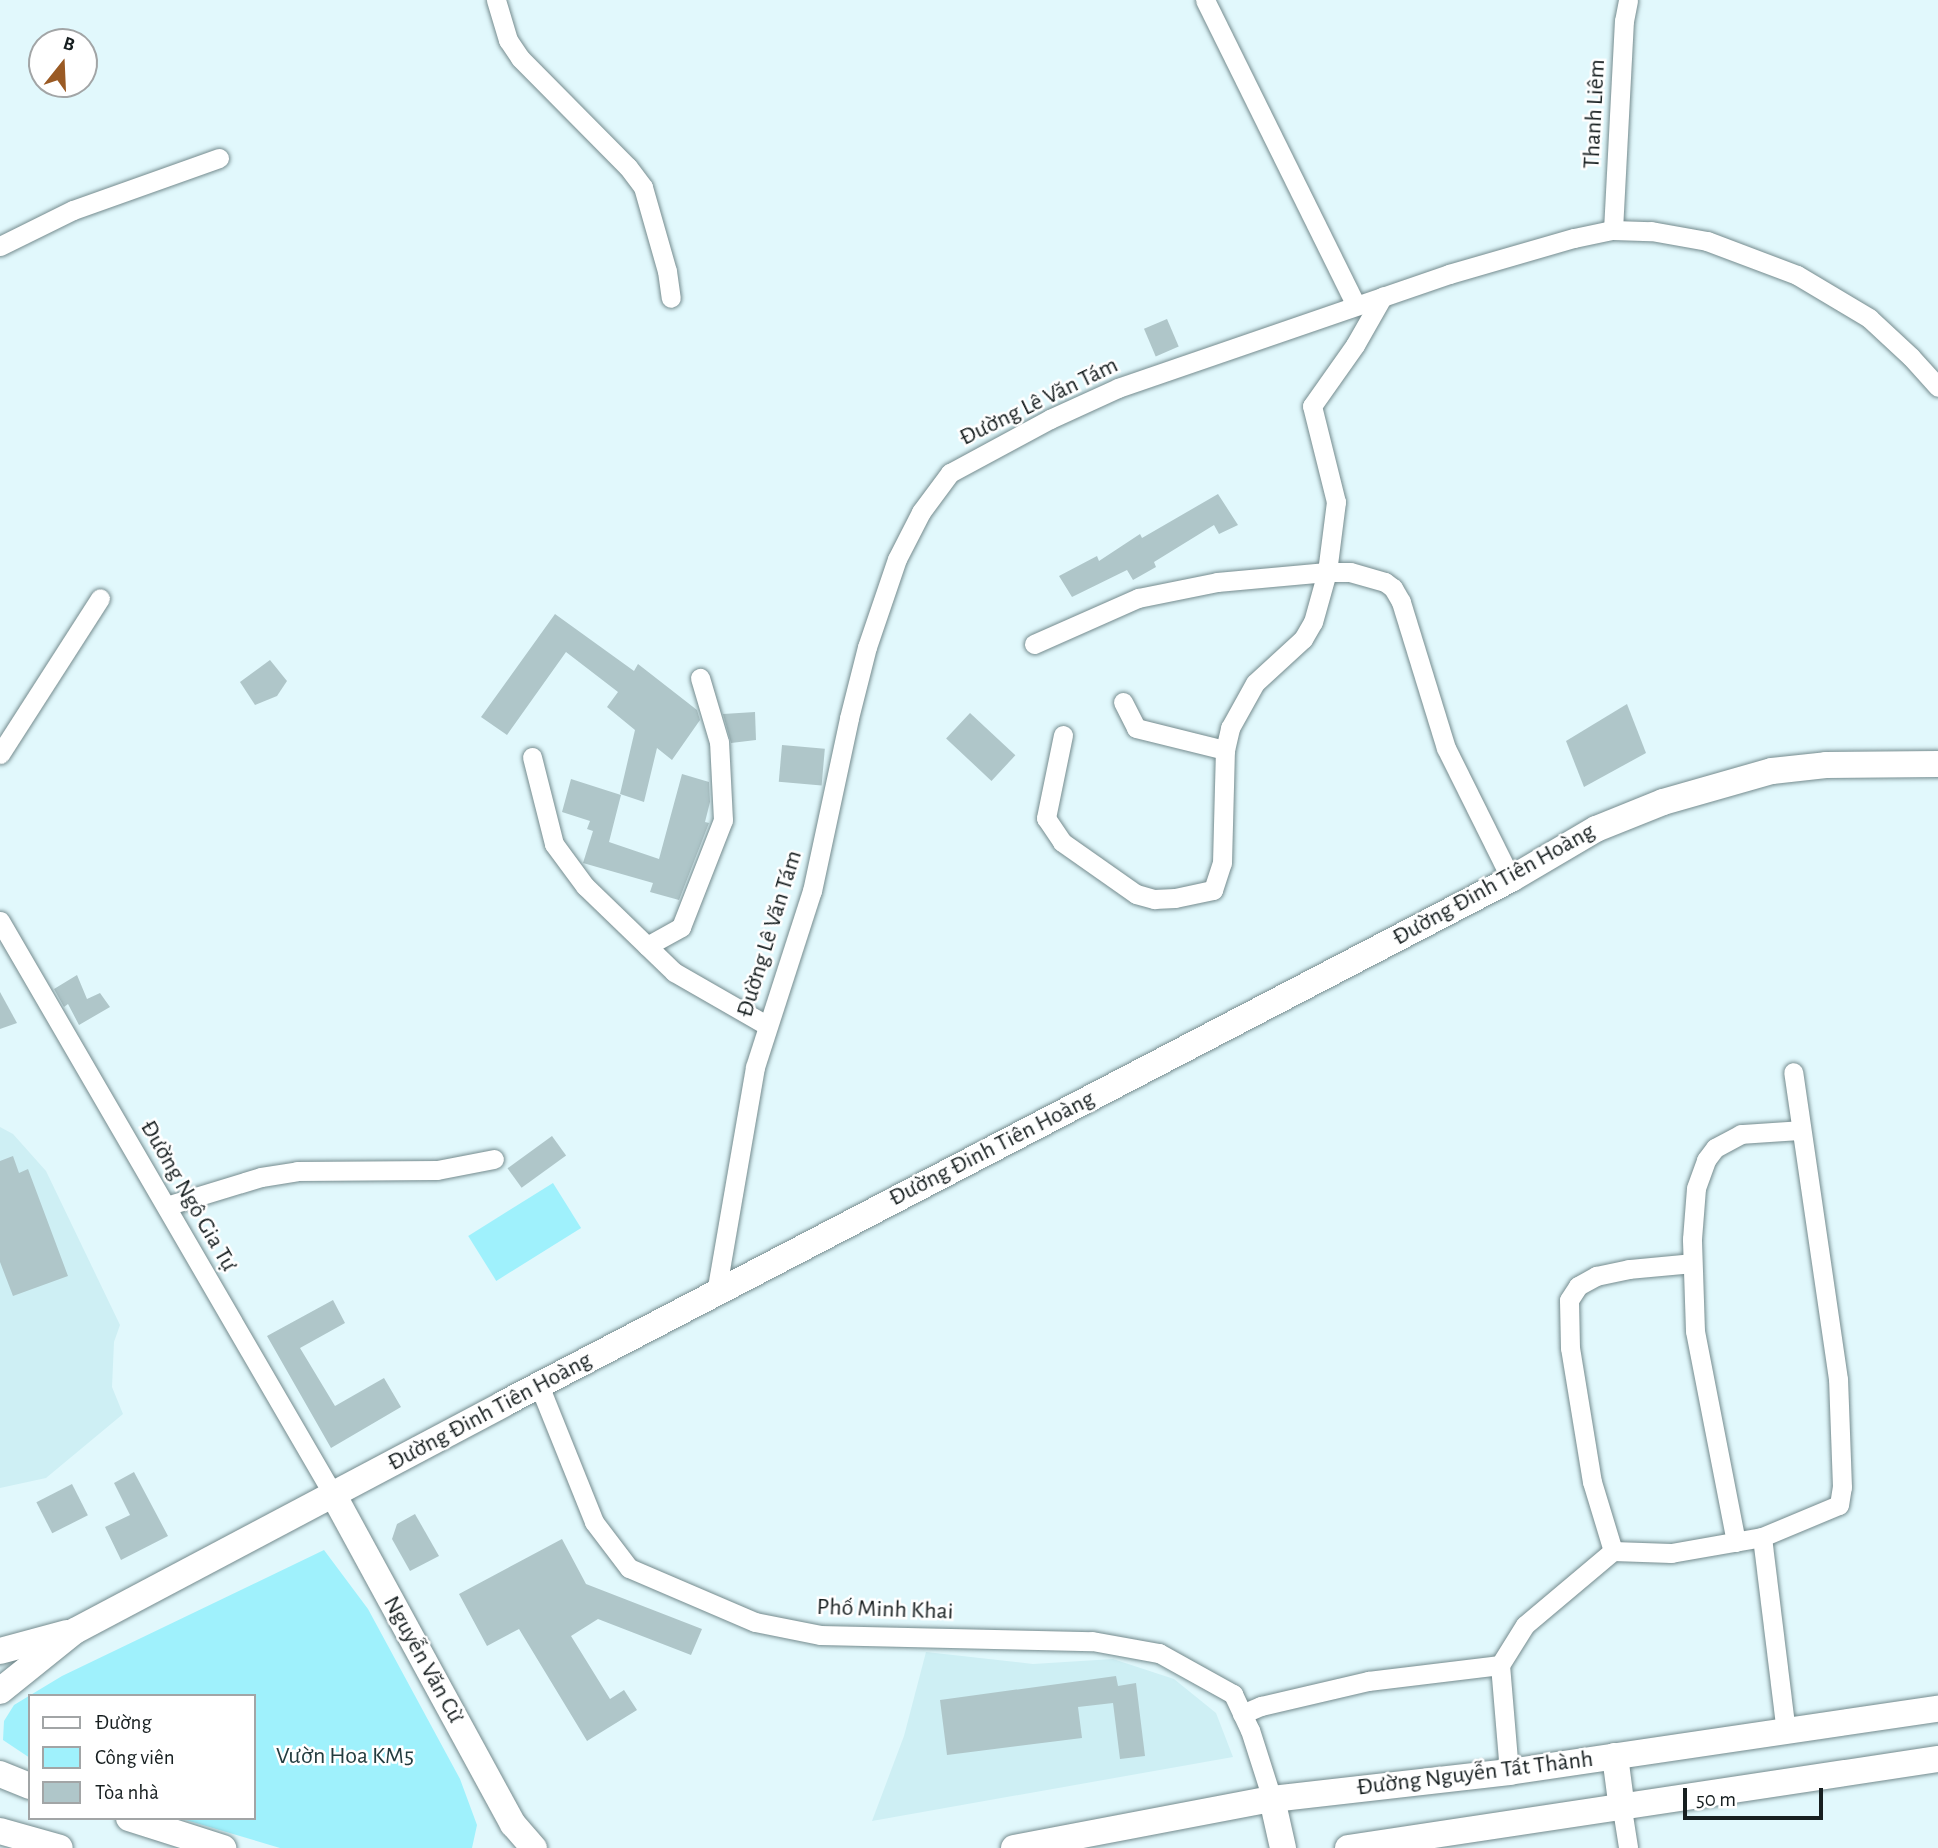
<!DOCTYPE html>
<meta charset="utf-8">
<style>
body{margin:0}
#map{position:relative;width:1938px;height:1848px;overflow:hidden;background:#e1f8fc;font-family:"Alegreya Sans",sans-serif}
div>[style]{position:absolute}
.built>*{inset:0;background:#ceeff4}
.green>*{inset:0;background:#9ff1fc;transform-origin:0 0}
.building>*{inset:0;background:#afc6c9;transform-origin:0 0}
.roads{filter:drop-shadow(0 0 2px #758b8e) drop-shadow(0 0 2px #758b8e)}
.minor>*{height:19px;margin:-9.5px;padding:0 9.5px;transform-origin:9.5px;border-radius:9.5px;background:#fff}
.major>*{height:26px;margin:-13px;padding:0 13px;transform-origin:13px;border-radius:13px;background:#fff}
span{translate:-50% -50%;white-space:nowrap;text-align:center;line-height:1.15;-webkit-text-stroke:5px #fff;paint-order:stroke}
.street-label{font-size:24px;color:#171f20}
.park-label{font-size:24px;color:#233c3f}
.legend{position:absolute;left:28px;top:1694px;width:228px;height:126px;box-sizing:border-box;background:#fff;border:2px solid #a2a5a6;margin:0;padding:9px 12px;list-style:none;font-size:21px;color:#171f20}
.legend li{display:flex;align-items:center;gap:14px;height:35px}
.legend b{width:35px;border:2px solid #a2a5a6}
.north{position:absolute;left:28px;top:28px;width:70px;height:70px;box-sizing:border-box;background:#fff;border:2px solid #a2a5a6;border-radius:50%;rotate:18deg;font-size:19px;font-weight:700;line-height:28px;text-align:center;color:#171f20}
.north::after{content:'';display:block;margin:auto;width:24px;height:32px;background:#9a5a24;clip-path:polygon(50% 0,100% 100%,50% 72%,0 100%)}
.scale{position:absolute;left:1683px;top:1788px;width:140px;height:32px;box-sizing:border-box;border:4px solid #171f20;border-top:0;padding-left:9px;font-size:21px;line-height:24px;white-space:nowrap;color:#171f20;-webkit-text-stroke:5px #fff;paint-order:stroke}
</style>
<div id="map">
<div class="built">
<i style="clip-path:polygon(0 1127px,13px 1134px,46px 1171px,120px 1325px,114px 1342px,112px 1387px,123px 1414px,46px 1478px,0 1488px)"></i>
<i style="clip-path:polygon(926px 1652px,1033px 1664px,1113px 1659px,1174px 1679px,1216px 1713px,1233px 1757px,872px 1821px,904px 1736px)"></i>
</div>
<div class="green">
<i style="left:553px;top:1183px;width:53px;height:100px;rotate:58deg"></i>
<i style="clip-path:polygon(324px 1550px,368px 1609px,460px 1779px,477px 1825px,472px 1848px,280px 1848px,179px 1818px,254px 1818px,254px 1696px,30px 1696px,30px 1758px,3px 1740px,4px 1721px,14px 1705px,62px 1676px)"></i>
</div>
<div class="building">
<i style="left:1167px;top:319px;width:30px;height:25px;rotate:67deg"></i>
<i style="clip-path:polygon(1218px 494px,1238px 525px,1219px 534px,1214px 525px,1154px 562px,1156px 567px,1133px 580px,1127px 570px,1072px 597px,1059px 576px,1097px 556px,1099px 561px,1140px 534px,1142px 538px)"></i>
<i style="clip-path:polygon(555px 614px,634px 671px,638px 664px,697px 710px,700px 720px,672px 760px,657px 748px,644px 802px,620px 794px,635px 730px,607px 707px,618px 692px,566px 652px,507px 735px,481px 717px)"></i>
<i style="clip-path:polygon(270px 660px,287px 681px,277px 696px,255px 705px,240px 682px)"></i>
<i style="clip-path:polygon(1627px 704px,1646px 753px,1584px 787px,1566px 741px)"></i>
<i style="clip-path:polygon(755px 712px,756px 740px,731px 743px,723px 714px)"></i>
<i style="left:970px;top:713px;width:62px;height:35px;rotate:43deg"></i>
<i style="left:782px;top:745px;width:43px;height:37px;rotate:5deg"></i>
<i style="clip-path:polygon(682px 774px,709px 782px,710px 802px,705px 822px,709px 823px,679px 900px,650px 892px,653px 883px,583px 863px,593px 831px,587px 829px,590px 821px,562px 812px,571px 779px,621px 795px,609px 842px,659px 859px)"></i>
<i style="clip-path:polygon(77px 975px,87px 999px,100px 993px,110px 1007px,79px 1025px,68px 1004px,64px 1007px,54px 989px)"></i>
<i style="clip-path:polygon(0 992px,17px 1023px,0 1029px)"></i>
<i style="left:552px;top:1136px;width:24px;height:55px;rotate:54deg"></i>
<i style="clip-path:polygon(13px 1156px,19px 1173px,28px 1169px,68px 1276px,13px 1296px,0 1262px,0 1161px)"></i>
<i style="clip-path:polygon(333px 1300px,345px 1323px,300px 1348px,335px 1406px,384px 1378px,401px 1407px,331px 1448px,267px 1336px)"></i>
<i style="clip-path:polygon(134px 1472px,168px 1536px,121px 1560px,105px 1527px,130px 1515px,114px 1483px)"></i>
<i style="left:72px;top:1484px;width:35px;height:40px;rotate:63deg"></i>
<i style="clip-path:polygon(415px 1514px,439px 1556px,410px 1571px,392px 1539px,397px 1524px)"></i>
<i style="clip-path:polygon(562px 1539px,586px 1584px,702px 1629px,691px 1655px,598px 1619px,571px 1636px,610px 1699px,624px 1690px,637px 1710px,587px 1741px,519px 1629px,487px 1646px,459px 1594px)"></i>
<i style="clip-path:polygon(1116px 1676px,1118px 1686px,1136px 1683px,1145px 1756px,1120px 1759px,1113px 1703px,1078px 1707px,1082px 1738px,947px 1755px,940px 1700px)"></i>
</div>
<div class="roads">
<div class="minor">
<i style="left:496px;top:0;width:42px;rotate:73.3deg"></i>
<i style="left:508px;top:40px;width:22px;rotate:56deg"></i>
<i style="left:520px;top:58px;width:153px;rotate:45.3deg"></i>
<i style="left:628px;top:167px;width:25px;rotate:53deg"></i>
<i style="left:643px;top:187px;width:87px;rotate:74.1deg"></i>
<i style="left:667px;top:271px;width:27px;rotate:82deg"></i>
<i style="left:1205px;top:0;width:340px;rotate:63.7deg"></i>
<i style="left:1613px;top:230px;width:209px;rotate:-87deg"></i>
<i style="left:1624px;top:21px;width:21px;rotate:-79deg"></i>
<i style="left:0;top:246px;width:81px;rotate:-26.3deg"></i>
<i style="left:73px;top:210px;width:155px;rotate:-19.6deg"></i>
<i style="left:1034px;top:644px;width:114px;rotate:-23.9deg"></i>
<i style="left:1138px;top:598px;width:81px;rotate:-11.4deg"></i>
<i style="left:1217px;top:582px;width:110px;rotate:-5.2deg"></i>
<i style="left:1327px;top:572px;width:23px"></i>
<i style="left:1350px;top:572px;width:36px;rotate:16deg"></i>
<i style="left:1385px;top:582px;width:10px;rotate:37deg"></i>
<i style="left:1393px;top:588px;width:16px;rotate:60deg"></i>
<i style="left:1401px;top:602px;width:153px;rotate:72.9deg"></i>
<i style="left:1446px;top:748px;width:146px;rotate:63.6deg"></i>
<i style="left:1123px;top:702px;width:29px;rotate:63deg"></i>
<i style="left:1136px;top:728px;width:92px;rotate:13.9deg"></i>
<i style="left:1063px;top:735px;width:85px;rotate:101.6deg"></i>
<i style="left:1046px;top:818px;width:29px;rotate:56deg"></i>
<i style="left:1062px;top:842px;width:90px;rotate:35.1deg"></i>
<i style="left:1136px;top:894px;width:19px;rotate:16deg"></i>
<i style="left:1154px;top:899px;width:21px;rotate:-3deg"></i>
<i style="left:1175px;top:898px;width:39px;rotate:-12deg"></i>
<i style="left:1213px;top:890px;width:28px;rotate:-72deg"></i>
<i style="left:1222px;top:863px;width:113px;rotate:-88.5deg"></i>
<i style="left:1225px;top:750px;width:23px;rotate:-77deg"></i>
<i style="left:1230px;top:728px;width:51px;rotate:-60.9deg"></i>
<i style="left:1255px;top:683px;width:65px;rotate:-42.5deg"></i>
<i style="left:1303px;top:639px;width:20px;rotate:-60deg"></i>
<i style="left:1313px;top:622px;width:52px;rotate:-74.4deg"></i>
<i style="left:1327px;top:572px;width:71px;rotate:-82.7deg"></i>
<i style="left:1336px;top:502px;width:99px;rotate:-104deg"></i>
<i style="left:1312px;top:406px;width:75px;rotate:-54.8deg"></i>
<i style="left:1355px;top:345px;width:56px;rotate:-60.3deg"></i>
<i style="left:0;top:754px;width:185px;rotate:-57.3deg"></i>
<i style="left:532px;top:757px;width:90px;rotate:75.8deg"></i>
<i style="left:554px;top:844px;width:52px;rotate:53.6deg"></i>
<i style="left:585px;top:886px;width:124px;rotate:44deg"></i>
<i style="left:674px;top:972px;width:108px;rotate:29.9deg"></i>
<i style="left:0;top:921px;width:665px;rotate:59.85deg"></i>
<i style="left:647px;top:946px;width:39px;rotate:-29deg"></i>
<i style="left:681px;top:927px;width:115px;rotate:-68.6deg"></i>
<i style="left:723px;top:820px;width:78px;rotate:-92.9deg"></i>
<i style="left:719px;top:742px;width:67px;rotate:-106.5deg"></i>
<i style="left:166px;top:1206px;width:99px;rotate:-17deg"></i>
<i style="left:261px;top:1177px;width:36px;rotate:-9deg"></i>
<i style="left:297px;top:1171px;width:140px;rotate:-0.4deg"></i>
<i style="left:437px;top:1170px;width:58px;rotate:-10.9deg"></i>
<i style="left:716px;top:1293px;width:229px;rotate:-80.2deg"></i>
<i style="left:755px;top:1067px;width:185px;rotate:-72.1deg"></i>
<i style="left:812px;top:891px;width:177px;rotate:-77.9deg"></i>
<i style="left:849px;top:718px;width:73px;rotate:-75.8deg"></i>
<i style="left:867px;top:647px;width:93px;rotate:-71.2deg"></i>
<i style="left:897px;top:559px;width:53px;rotate:-62.9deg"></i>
<i style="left:921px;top:512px;width:49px;rotate:-53.4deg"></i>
<i style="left:950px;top:473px;width:114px;rotate:-28.4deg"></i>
<i style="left:1050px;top:419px;width:75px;rotate:-24.5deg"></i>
<i style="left:1118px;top:388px;width:350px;rotate:-19deg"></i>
<i style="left:1449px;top:274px;width:130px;rotate:-16.1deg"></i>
<i style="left:1574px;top:238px;width:40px;rotate:-12deg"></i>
<i style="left:1613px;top:230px;width:38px;rotate:2deg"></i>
<i style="left:1651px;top:231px;width:57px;rotate:10.1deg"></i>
<i style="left:1707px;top:241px;width:96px;rotate:20.7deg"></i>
<i style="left:1797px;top:275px;width:84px;rotate:30.8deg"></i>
<i style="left:1869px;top:318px;width:57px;rotate:42.9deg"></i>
<i style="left:1911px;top:357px;width:40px;rotate:48deg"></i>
<i style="left:539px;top:1385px;width:148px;rotate:68.1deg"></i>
<i style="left:594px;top:1522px;width:58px;rotate:52.7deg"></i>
<i style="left:629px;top:1568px;width:137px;rotate:23.2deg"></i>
<i style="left:755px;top:1622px;width:66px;rotate:11.3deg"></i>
<i style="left:820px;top:1635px;width:272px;rotate:1.3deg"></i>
<i style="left:1092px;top:1641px;width:68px;rotate:10.2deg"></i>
<i style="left:1159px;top:1653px;width:85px;rotate:29deg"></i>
<i style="left:1233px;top:1694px;width:40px;rotate:65deg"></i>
<i style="left:1250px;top:1730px;width:72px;rotate:72.3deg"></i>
<i style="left:1762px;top:1537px;width:196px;rotate:83deg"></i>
<i style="left:1736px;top:1542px;width:215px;rotate:-101deg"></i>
<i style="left:1695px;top:1331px;width:92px;rotate:-91.9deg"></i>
<i style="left:1692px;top:1239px;width:51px;rotate:-85.5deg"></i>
<i style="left:1696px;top:1188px;width:30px;rotate:-70deg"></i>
<i style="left:1706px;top:1160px;width:15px;rotate:-53deg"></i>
<i style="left:1715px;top:1148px;width:30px;rotate:-28deg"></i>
<i style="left:1741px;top:1134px;width:60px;rotate:-3.8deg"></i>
<i style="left:1613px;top:1551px;width:72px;rotate:-106.9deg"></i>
<i style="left:1592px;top:1482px;width:136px;rotate:-99.3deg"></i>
<i style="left:1570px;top:1348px;width:48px;rotate:-91.2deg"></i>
<i style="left:1569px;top:1300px;width:17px;rotate:-57deg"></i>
<i style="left:1578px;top:1286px;width:21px;rotate:-29deg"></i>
<i style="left:1596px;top:1276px;width:34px;rotate:-12deg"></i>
<i style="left:1629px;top:1269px;width:63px;rotate:-5.4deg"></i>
<i style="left:1242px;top:1714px;width:21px;rotate:-23deg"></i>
<i style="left:1261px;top:1706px;width:110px;rotate:-13.2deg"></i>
<i style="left:1368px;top:1681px;width:133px;rotate:-6.9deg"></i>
<i style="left:1509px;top:1772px;width:107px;rotate:-94.8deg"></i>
<i style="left:1500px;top:1665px;width:47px;rotate:-58deg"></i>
<i style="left:1525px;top:1625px;width:115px;rotate:-40.1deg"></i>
<i style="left:1613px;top:1551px;width:58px;rotate:2deg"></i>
<i style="left:1671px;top:1553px;width:92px;rotate:-10deg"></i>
<i style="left:1762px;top:1537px;width:83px;rotate:-22.6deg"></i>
<i style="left:1839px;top:1505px;width:18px;rotate:-81deg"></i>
<i style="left:1842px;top:1487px;width:108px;rotate:-92.1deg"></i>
<i style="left:1838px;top:1379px;width:310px;rotate:-98.3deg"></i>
<i style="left:1622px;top:1809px;width:39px;rotate:81deg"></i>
</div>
<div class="major">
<i style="left:334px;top:1496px;width:374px;rotate:61.4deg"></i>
<i style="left:513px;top:1824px;width:32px;rotate:49deg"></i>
<i style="left:0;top:1651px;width:69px;rotate:-15deg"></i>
<i style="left:0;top:1691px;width:96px;rotate:-38.7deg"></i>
<i style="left:75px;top:1631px;width:484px;rotate:-27.9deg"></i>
<i style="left:503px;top:1404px;width:1137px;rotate:-27.51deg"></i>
<i style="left:1511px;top:879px;width:99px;rotate:-30.5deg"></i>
<i style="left:1596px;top:829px;width:72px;rotate:-21.9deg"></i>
<i style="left:1663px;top:802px;width:113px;rotate:-15.9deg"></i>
<i style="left:1772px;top:771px;width:54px;rotate:-6.3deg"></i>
<i style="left:1826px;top:765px;width:112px;rotate:-0.5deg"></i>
<i style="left:1615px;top:1756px;width:53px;rotate:82.5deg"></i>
<i style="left:0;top:1774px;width:32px;rotate:22deg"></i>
<i style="left:1272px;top:1799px;width:50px;rotate:77.3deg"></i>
<i style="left:129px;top:1818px;width:99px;rotate:17.7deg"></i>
<i style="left:0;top:1831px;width:62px;rotate:15.8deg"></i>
<i style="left:1014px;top:1848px;width:263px;rotate:-10.8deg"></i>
<i style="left:1272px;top:1799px;width:239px;rotate:-6.5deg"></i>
<i style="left:1509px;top:1772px;width:434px;rotate:-8.4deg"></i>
<i style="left:1348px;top:1848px;width:597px;rotate:-8.58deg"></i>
</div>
</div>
<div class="street-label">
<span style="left:1595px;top:114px;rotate:-87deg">Thanh Liêm</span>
<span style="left:1039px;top:402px;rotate:-26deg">Đường Lê Văn Tám</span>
<span style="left:1494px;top:885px;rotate:-29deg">Đường Đinh Tiên Hoàng</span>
<span style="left:770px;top:934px;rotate:-73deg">Đường Lê Văn Tám</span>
<span style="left:992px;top:1149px;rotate:-27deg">Đường Đinh Tiên Hoàng</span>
<span style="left:188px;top:1196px;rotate:60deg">Đường Ngô Gia Tự</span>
<span style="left:490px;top:1412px;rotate:-28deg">Đường Đinh Tiên Hoàng</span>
<span style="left:885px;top:1610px;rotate:2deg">Phố Minh Khai</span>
<span style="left:423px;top:1660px;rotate:61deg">Nguyễn Văn Cừ</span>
<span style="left:1475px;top:1774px;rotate:-7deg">Đường Nguyễn Tất Thành</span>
</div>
<div class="park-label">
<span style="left:345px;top:1757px">Vườn Hoa KM5</span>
</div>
<ul class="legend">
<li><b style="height:9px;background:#fff"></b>Đường</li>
<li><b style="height:19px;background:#9ff1fc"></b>Công viên</li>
<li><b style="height:19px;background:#afc6c9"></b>Tòa nhà</li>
</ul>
<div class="north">B</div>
<div class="scale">50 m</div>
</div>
